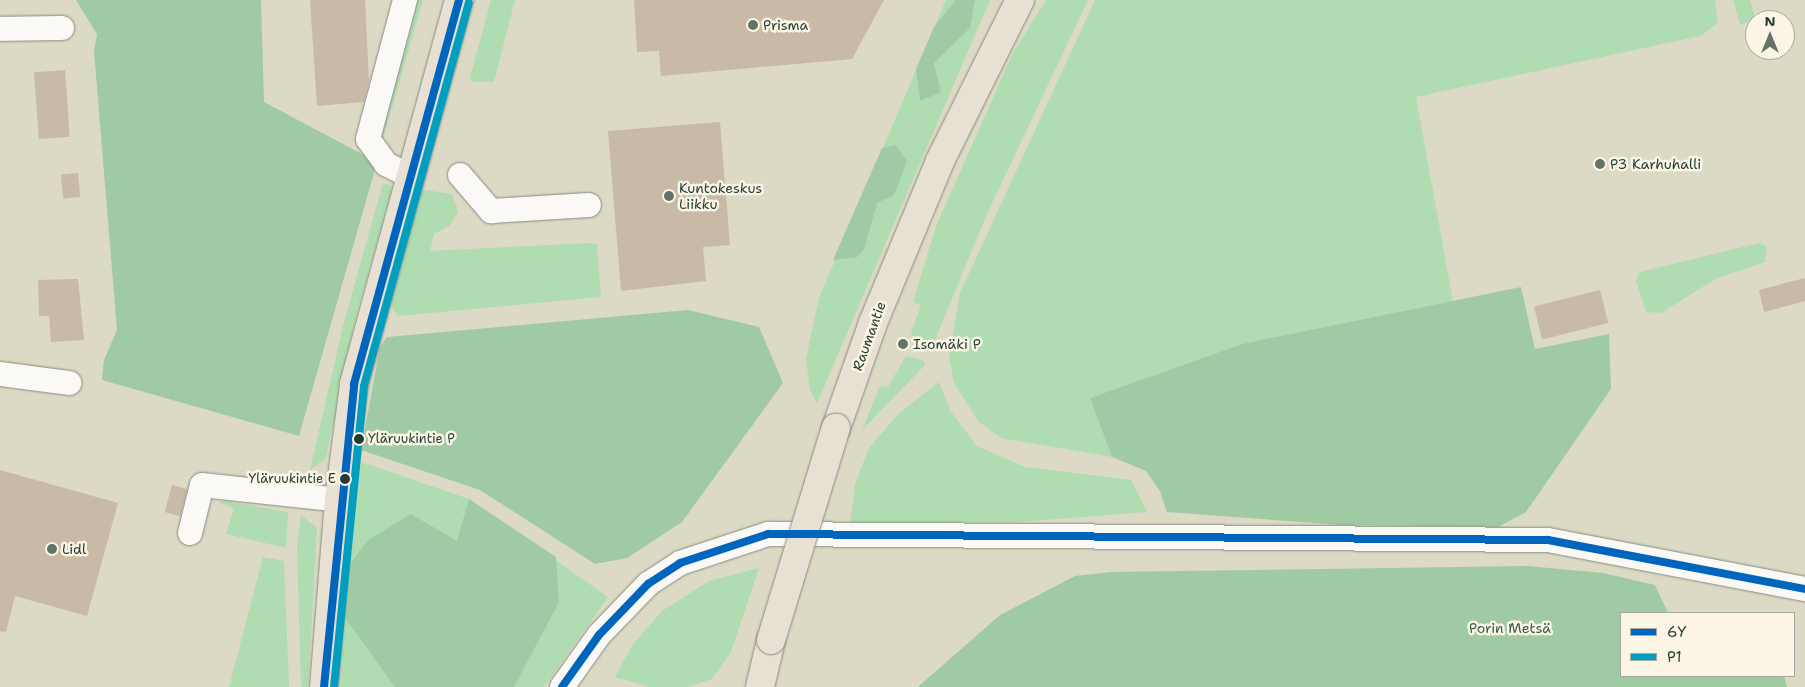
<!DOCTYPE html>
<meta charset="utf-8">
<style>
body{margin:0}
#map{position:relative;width:1805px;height:687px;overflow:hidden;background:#dcd9c4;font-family:"Shantell Sans",sans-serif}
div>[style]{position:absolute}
.green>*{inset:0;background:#afdcb1}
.forest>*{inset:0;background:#a0caa3}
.building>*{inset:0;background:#c9b9a7;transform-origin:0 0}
.roads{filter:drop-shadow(0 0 1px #898c80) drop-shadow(0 0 1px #898c80)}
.minor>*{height:24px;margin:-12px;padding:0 12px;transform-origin:12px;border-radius:12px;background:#faf9f6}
.major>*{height:28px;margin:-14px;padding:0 14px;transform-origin:14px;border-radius:14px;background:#e8e1d3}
.highway>*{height:28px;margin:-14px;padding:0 14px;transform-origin:14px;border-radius:14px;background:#e8e1d3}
.bridges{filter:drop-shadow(0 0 1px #898c80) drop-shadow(0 0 1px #898c80)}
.highway-bridge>*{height:28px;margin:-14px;padding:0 14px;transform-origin:14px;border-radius:14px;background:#e8e1d3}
.bus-1>*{height:8px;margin:-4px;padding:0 4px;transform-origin:4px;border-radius:4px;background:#0065bd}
.bus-2>*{height:8px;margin:-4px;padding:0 4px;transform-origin:4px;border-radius:4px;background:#039ebf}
.dots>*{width:14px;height:14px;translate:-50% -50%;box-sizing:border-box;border:2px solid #fcf5e5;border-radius:50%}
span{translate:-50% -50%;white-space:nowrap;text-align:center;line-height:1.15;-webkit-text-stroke:5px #fcf5e5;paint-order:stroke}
.bus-label{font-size:13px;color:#1f3d34}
.left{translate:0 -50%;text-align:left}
.right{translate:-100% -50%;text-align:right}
.poi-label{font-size:14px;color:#1f3d34}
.street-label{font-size:14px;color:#1f3d34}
.park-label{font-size:14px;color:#345d4a}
.legend{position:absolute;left:1620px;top:612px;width:175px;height:65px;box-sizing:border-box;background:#fcf5e5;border:1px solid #a4ab9e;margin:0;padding:6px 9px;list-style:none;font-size:15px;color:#1f3d34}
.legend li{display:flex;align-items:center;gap:10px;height:25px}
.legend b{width:25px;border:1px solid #a4ab9e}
.north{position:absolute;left:1745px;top:10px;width:50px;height:50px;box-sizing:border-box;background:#fcf5e5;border:1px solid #a4ab9e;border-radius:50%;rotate:0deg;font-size:14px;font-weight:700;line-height:20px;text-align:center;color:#1f3d34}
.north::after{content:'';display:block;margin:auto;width:18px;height:22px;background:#617466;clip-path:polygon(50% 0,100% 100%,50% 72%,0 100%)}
</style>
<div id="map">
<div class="green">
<i style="clip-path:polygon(410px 0,423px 0,382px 142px,377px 126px)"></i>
<i style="clip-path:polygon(491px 0,515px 0,494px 82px,473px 82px,470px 78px)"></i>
<i style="clip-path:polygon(946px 0,990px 0,817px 403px,810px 390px,806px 359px,819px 298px)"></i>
<i style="clip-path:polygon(1046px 0,1088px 0,987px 214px,935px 340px,916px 341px,911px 333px,921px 305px,913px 302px,936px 226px,1012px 55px)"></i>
<i style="clip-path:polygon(1095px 0,1715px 0,1718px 23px,1700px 36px,1416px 97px,1453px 301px,1242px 344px,1090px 398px,1112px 457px,1001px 438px,979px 422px,954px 383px,949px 357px,960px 293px)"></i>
<i style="clip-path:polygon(1733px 0,1750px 0,1756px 20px,1740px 25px)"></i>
<i style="clip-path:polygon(383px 183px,391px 186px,391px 193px,354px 324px,326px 458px,310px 470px,344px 322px)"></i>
<i style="clip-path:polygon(418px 189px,452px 194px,458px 212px,449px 226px,434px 234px,430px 251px,590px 243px,597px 244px,601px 297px,398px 316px,389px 303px)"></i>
<i style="clip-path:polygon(1759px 243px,1767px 246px,1765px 262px,1717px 278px,1661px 313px,1646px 312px,1636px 281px,1640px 272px)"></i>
<i style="clip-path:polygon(906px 356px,923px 360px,925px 365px,862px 430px,880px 386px,888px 387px)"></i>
<i style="clip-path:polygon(939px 382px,951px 412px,977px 446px,1025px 467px,1131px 480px,1147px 512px,1018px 522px,850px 524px,855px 484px,869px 448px,898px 414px)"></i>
<i style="clip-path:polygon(361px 462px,469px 499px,608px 597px,544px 687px,341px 687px,344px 568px)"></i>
<i style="clip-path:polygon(224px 501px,288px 512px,286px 548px,226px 534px,234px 508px,219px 503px)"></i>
<i style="clip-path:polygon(301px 515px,317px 528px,308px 687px,301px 687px,297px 547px)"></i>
<i style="clip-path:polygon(263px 557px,284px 561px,289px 687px,229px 687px)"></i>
<i style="clip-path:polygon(759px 568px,731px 652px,712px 679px,687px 687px,649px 687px,615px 677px,633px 644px,662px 611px,709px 581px)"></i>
</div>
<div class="forest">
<i style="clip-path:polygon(76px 0,261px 0,264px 102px,377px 162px,299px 436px,102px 380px,104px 360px,117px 330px,94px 51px,97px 34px)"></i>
<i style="clip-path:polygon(956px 0,975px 0,970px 28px,934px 63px,941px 92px,920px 101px,916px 69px,934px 27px)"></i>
<i style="clip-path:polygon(896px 145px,907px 161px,894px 195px,877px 203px,864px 249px,857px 257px,833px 260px,882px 148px)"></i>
<i style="clip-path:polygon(1521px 287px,1535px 349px,1609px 334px,1611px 389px,1526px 512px,1498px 527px,1342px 525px,1167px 512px,1160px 491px,1146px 471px,1112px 457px,1090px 398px,1242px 344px)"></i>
<i style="clip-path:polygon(688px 310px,759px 327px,783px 383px,682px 522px,627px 558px,595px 564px,480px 490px,361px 450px,380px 347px,387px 337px)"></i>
<i style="clip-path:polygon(469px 499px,556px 557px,559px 602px,514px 687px,395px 687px,345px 618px,345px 571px,368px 540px,411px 514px,457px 541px)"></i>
<i style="clip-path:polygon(1528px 566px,1603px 573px,1655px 585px,1668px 613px,1621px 613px,1621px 676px,1784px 676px,1787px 687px,918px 687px,1000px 615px,1075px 576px,1111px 572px)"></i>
</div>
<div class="building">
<i style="clip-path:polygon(310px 0,365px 0,369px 81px,364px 102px,317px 106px)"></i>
<i style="clip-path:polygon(634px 0,884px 0,852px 59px,661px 76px,659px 51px,637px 52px)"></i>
<i style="left:65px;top:70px;width:67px;height:31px;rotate:86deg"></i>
<i style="clip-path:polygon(720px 122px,730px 245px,703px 247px,706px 281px,621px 291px,608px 131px)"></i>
<i style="left:78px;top:173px;width:24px;height:17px;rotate:85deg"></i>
<i style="clip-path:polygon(1805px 278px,1805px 301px,1764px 312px,1759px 290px)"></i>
<i style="clip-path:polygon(78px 279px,84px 340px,51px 342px,49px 316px,39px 316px,38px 280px)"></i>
<i style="left:1600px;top:290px;width:34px;height:68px;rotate:76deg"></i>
<i style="clip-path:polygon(0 470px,118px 503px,87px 616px,15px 596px,6px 632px,0 631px)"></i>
<i style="left:172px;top:485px;width:16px;height:28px;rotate:15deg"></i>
</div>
<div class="roads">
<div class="minor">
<i style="left:405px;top:0;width:144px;rotate:104.9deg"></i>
<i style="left:368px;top:139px;width:31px;rotate:54deg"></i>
<i style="left:386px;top:164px;width:27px;rotate:27deg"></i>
<i style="left:0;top:29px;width:62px;rotate:-0.9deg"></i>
<i style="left:460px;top:175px;width:48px;rotate:49.3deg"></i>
<i style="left:491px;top:211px;width:98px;rotate:-3.5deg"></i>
<i style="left:0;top:374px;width:70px;rotate:7.4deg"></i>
<i style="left:190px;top:533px;width:49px;rotate:-76deg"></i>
<i style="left:202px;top:485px;width:138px;rotate:6.2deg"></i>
<i style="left:562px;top:687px;width:64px;rotate:-54.6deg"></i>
<i style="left:599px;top:635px;width:71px;rotate:-46.1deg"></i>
<i style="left:648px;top:584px;width:38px;rotate:-33deg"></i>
<i style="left:680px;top:563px;width:93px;rotate:-18.2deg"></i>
<i style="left:768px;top:534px;width:780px;rotate:0.44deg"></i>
<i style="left:1548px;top:540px;width:262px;rotate:10.8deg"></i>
</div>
<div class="major">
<i style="left:324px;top:687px;width:188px;rotate:-85.4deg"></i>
<i style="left:339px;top:500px;width:117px;rotate:-82.6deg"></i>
<i style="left:354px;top:384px;width:398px;rotate:-74.7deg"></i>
</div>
<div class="highway">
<i style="left:836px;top:428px;width:111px;rotate:-70.6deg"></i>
<i style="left:873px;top:323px;width:175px;rotate:-67.5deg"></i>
<i style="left:940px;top:161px;width:180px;rotate:-63.6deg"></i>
<i style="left:760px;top:687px;width:48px;rotate:-76.8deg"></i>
</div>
</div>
<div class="bridges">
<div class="highway-bridge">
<i style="left:771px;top:640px;width:222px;rotate:-73deg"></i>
</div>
</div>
<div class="bus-1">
<i style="left:324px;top:687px;width:304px;rotate:-84.3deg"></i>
<i style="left:354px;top:384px;width:398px;rotate:-74.7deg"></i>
<i style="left:562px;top:687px;width:64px;rotate:-54.6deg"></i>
<i style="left:599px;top:635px;width:71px;rotate:-46.1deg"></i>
<i style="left:648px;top:584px;width:38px;rotate:-33deg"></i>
<i style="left:680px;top:563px;width:93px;rotate:-18.2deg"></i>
<i style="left:768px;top:534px;width:780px;rotate:0.44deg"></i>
<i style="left:1548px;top:540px;width:262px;rotate:10.8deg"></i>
</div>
<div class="bus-2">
<i style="left:334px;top:687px;width:302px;rotate:-84.3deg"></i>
<i style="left:364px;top:386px;width:397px;rotate:-74.7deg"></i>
</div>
<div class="dots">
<i style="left:753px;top:25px;background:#617466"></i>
<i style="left:1600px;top:164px;background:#617466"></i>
<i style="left:669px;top:196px;background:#617466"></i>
<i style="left:903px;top:344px;background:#617466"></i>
<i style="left:359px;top:439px;background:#1f3d34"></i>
<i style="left:345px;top:479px;background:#1f3d34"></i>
<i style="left:52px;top:549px;background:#617466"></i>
</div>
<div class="bus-label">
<span class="left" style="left:368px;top:439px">Yläruukintie P</span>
<span class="right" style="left:336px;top:479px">Yläruukintie E</span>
</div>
<div class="poi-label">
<span class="left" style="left:763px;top:25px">Prisma</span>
<span class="left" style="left:1610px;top:164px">P3 Karhuhalli</span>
<span class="left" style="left:679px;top:196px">Kuntokeskus<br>Liikku</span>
<span class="left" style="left:913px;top:344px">Isomäki P</span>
<span class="left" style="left:62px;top:549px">Lidl</span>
</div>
<div class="street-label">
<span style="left:869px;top:336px;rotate:-70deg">Raumantie</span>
</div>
<div class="park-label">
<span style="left:1510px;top:628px">Porin Metsä</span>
</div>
<ul class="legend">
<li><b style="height:6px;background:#0065bd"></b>6Y</li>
<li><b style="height:6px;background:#039ebf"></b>P1</li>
</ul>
<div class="north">N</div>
</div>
